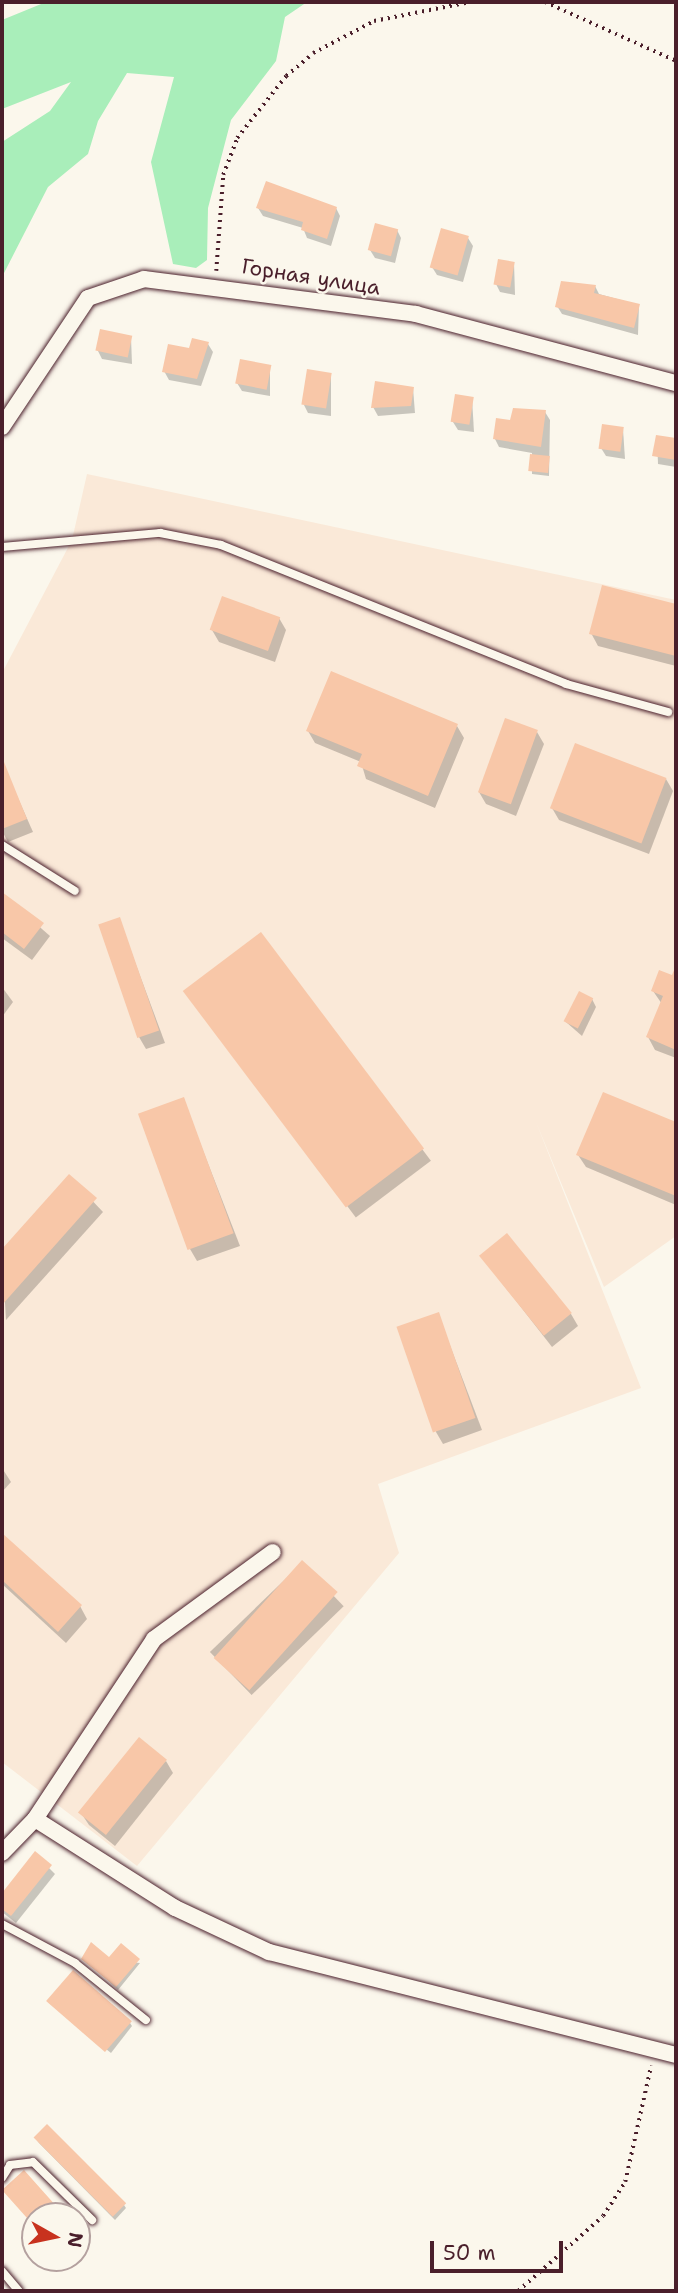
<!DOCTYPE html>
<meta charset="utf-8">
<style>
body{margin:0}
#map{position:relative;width:678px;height:2293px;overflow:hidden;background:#fbf7ec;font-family:"Shantell Sans",sans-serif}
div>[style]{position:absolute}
.built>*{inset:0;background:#fae9d8}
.green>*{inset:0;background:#a9eeba}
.shadow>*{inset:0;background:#0003;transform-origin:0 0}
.building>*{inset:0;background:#f8c7a8;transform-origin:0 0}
.path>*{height:3.5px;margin-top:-1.75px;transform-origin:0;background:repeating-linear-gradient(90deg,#4a1f2b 0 2px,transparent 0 7px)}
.roads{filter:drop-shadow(0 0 2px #4a1f2b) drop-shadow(0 0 2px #4a1f2b)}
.lane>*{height:8px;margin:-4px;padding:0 4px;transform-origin:4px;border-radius:4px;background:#fbf7ec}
.street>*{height:16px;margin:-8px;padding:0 8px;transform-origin:8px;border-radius:8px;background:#fbf7ec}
span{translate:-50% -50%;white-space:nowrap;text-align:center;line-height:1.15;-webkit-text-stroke:5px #fbf7ec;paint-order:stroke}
.street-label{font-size:21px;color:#4a1f2b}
.frame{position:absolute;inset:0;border:4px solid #4a1f2b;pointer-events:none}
.north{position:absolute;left:21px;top:2202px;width:70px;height:70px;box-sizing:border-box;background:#fbf7ec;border:2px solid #b4a19f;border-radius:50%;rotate:99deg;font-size:19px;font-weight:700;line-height:28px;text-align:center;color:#4a1f2b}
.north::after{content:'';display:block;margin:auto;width:24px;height:32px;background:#c8321e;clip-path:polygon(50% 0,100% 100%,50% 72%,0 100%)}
.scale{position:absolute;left:430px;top:2241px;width:133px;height:32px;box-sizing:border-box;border:4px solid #4a1f2b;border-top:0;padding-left:9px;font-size:21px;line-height:24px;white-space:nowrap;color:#4a1f2b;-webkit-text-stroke:5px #fbf7ec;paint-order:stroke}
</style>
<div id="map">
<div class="built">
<i style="clip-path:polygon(87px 474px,676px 600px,676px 1236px,604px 1287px,536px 1122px,641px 1388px,378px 1484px,399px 1553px,137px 1866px,2px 1762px,2px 673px,72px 540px)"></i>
</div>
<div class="green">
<i style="clip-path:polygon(46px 2px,307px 2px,285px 17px,276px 61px,231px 120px,208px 208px,207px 260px,196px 268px,173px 264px,151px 162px,174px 77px,127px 73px,98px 121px,88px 154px,48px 187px,2px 277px,2px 142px,50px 111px,71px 82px,2px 109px,2px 20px)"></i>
</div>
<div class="shadow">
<i style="clip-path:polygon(258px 208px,336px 208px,340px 216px,331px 246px,307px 238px,303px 228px,263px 216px)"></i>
<i style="clip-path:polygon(397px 230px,401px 238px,395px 263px,375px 258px,370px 250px)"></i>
<i style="clip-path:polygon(468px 238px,473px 246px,463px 282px,437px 275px,432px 267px)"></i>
<i style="clip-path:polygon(514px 263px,515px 295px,500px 292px,496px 284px)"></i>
<i style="clip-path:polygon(595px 286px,599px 294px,639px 305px,638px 335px,562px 314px,557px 306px)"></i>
<i style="clip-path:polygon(131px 337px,132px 364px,102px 359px,98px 351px)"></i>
<i style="clip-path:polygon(208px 344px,213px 352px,201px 386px,169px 380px,164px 371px)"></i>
<i style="clip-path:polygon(270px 366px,270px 396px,242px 391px,237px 383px)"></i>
<i style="clip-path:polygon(331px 375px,331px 416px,308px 413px,304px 405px)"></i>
<i style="clip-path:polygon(413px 388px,415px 413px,378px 416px,373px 407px)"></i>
<i style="clip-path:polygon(472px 398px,474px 432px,458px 430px,453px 422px)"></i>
<i style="clip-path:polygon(545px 412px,550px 420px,549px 476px,532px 474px,532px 453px,499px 447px,495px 439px,512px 422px)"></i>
<i style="clip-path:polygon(623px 429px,625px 459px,606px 456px,601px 448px)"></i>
<i style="clip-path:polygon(657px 437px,676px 440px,676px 467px,658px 464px)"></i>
<i style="clip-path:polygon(603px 587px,676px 606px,676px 666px,598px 646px,591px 633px)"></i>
<i style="clip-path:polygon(279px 618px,286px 630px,275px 662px,219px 642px,212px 630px)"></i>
<i style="clip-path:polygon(457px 726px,464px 738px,435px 808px,366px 779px,361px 762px,315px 743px,308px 731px)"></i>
<i style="clip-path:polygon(537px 732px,544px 744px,516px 816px,486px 804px,479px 792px)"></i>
<i style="clip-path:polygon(9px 778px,33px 832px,8px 842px,2px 831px,2px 781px)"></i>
<i style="clip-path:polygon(666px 779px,673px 791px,649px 854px,559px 820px,552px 808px)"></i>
<i style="clip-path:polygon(2px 894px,50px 936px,32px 960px,2px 938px)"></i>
<i style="clip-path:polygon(119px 919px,165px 1043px,146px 1049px,139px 1037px)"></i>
<i style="left:260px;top:934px;width:284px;height:94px;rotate:53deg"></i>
<i style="clip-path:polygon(660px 972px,676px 979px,676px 1058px,655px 1050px,648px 1037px,662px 1004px,653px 991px)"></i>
<i style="clip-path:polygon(2px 987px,13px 1002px,2px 1017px)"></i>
<i style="clip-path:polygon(592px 999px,596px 1007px,582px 1036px,566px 1022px)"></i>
<i style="clip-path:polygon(604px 1094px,676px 1124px,676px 1205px,586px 1167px,578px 1155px)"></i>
<i style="clip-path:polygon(183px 1099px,240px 1246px,197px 1261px,190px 1249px)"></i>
<i style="clip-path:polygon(69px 1176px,103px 1212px,6px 1320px,2px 1252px)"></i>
<i style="clip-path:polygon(481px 1256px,571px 1314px,578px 1326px,552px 1347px)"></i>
<i style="clip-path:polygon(438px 1314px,482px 1430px,443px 1444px,436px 1432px)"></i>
<i style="clip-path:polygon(2px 1468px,11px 1482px,2px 1492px)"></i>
<i style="clip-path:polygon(2px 1535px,80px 1606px,87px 1619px,66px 1643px,2px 1584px)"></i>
<i style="left:302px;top:1563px;width:60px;height:128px;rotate:46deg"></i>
<i style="clip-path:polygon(166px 1761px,173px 1773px,115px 1846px,89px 1825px,81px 1813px)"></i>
<i style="clip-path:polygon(35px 1854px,55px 1874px,16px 1923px,2px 1912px,2px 1896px)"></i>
<i style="clip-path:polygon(91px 1945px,109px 1960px,140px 1963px,118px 1990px,85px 1958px)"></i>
<i style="clip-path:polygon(49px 2003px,130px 2023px,132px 2026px,111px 2053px)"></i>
<i style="clip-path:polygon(37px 2141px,124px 2205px,126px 2208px,115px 2220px)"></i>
</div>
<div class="building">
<i style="clip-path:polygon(266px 181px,337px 207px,327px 239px,301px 230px,303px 222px,256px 208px)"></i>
<i style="left:375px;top:223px;width:24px;height:28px;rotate:15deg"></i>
<i style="left:441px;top:228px;width:29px;height:41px;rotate:16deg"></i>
<i style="left:498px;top:259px;width:17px;height:26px;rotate:10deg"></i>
<i style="clip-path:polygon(561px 281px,596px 285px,594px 293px,640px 304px,634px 328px,555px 307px)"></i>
<i style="left:100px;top:329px;width:33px;height:22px;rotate:12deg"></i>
<i style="clip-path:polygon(192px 338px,209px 342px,197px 379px,162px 372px,168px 344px,189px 348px)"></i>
<i style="left:240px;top:359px;width:32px;height:25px;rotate:11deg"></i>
<i style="left:307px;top:369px;width:25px;height:36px;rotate:9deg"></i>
<i style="clip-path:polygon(375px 381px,414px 387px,411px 406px,371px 408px)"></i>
<i style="left:455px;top:394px;width:19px;height:28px;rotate:9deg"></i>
<i style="clip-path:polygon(513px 408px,546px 410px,541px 447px,493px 439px,496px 418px,510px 420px)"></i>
<i style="left:602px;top:424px;width:22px;height:25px;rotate:8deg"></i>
<i style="clip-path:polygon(656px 435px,676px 438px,676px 460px,652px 456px)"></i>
<i style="left:530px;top:454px;width:20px;height:17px;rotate:6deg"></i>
<i style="clip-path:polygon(602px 585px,676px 604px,676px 656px,589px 634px)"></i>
<i style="left:222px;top:596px;width:62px;height:36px;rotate:20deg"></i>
<i style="clip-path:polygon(331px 671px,458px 724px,428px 796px,357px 766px,362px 754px,306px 731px)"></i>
<i style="left:505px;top:718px;width:35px;height:79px;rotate:20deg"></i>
<i style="left:575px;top:743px;width:98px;height:70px;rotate:21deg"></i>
<i style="clip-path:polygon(2px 757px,27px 819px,2px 829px)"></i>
<i style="clip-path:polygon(2px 892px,44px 923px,24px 949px,2px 932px)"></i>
<i style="left:120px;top:917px;width:120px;height:23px;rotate:71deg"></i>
<i style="left:261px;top:932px;width:271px;height:98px;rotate:53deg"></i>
<i style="clip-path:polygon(676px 965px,676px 1050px,646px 1037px,663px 996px,651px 991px,659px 970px,672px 975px)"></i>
<i style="left:579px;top:991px;width:16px;height:34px;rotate:27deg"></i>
<i style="clip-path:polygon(603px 1092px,676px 1122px,676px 1196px,576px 1155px)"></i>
<i style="left:184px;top:1097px;width:145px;height:49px;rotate:70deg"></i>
<i style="clip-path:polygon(69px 1174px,97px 1198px,2px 1305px,2px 1249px)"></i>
<i style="left:507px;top:1233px;width:103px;height:36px;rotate:51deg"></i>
<i style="left:439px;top:1312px;width:112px;height:45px;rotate:71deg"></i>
<i style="clip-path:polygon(2px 1533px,82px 1605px,58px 1632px,2px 1580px)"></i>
<i style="left:302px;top:1560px;width:48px;height:132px;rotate:42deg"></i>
<i style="left:139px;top:1737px;width:36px;height:97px;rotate:39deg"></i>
<i style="clip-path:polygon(35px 1851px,52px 1865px,11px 1916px,2px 1909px,2px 1893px)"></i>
<i style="clip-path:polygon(91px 1942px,109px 1957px,121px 1943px,140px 1959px,116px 1987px,81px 1959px)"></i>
<i style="left:73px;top:1970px;width:78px;height:41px;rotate:41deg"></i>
<i style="left:47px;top:2124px;width:112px;height:19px;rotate:45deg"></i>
<i style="clip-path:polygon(24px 2170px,65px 2216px,35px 2216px,35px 2227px,2px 2190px)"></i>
</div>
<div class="path">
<i style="left:545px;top:2px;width:144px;rotate:24.2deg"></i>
<i style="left:216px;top:271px;width:96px;rotate:-85.8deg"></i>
<i style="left:223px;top:175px;width:40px;rotate:-69deg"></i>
<i style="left:237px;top:138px;width:79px;rotate:-51.7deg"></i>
<i style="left:286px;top:76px;width:35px;rotate:-40deg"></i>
<i style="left:313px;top:53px;width:69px;rotate:-27.7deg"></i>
<i style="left:374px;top:21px;width:98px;rotate:-11.2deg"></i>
<i style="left:518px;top:2291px;width:113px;rotate:-41.4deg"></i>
<i style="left:603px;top:2216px;width:40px;rotate:-57.1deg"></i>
<i style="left:625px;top:2182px;width:119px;rotate:-77.4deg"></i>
</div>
<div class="roads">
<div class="lane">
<i style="left:2px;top:547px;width:159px;rotate:-5.1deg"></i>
<i style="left:160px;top:533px;width:62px;rotate:11.1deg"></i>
<i style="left:221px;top:545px;width:372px;rotate:21.9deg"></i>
<i style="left:566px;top:684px;width:106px;rotate:15.4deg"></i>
<i style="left:2px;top:845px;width:86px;rotate:32.2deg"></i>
<i style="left:2px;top:1924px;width:83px;rotate:28.1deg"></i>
<i style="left:75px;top:1963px;width:91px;rotate:38.8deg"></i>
<i style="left:2px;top:2178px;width:15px;rotate:-58deg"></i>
<i style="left:10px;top:2165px;width:23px;rotate:-7deg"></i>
<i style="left:33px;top:2162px;width:83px;rotate:44.5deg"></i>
<i style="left:2px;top:2271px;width:26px;rotate:50deg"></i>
</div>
<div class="street">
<i style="left:2px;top:427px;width:155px;rotate:-56.3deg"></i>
<i style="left:88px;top:298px;width:59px;rotate:-18.7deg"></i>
<i style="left:144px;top:279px;width:274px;rotate:7.3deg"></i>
<i style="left:416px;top:314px;width:269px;rotate:14.9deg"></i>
<i style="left:35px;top:1819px;width:216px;rotate:-56.5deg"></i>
<i style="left:154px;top:1639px;width:147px;rotate:-36.2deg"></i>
<i style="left:2px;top:1853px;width:47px;rotate:-45.9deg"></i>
<i style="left:35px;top:1819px;width:166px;rotate:32.4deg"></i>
<i style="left:175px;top:1908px;width:104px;rotate:25.1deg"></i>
<i style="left:269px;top:1952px;width:420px;rotate:14.2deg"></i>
</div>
</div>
<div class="street-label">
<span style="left:311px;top:277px;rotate:9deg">Горная улица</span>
</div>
<div class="frame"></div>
<div class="north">N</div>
<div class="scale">50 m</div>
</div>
